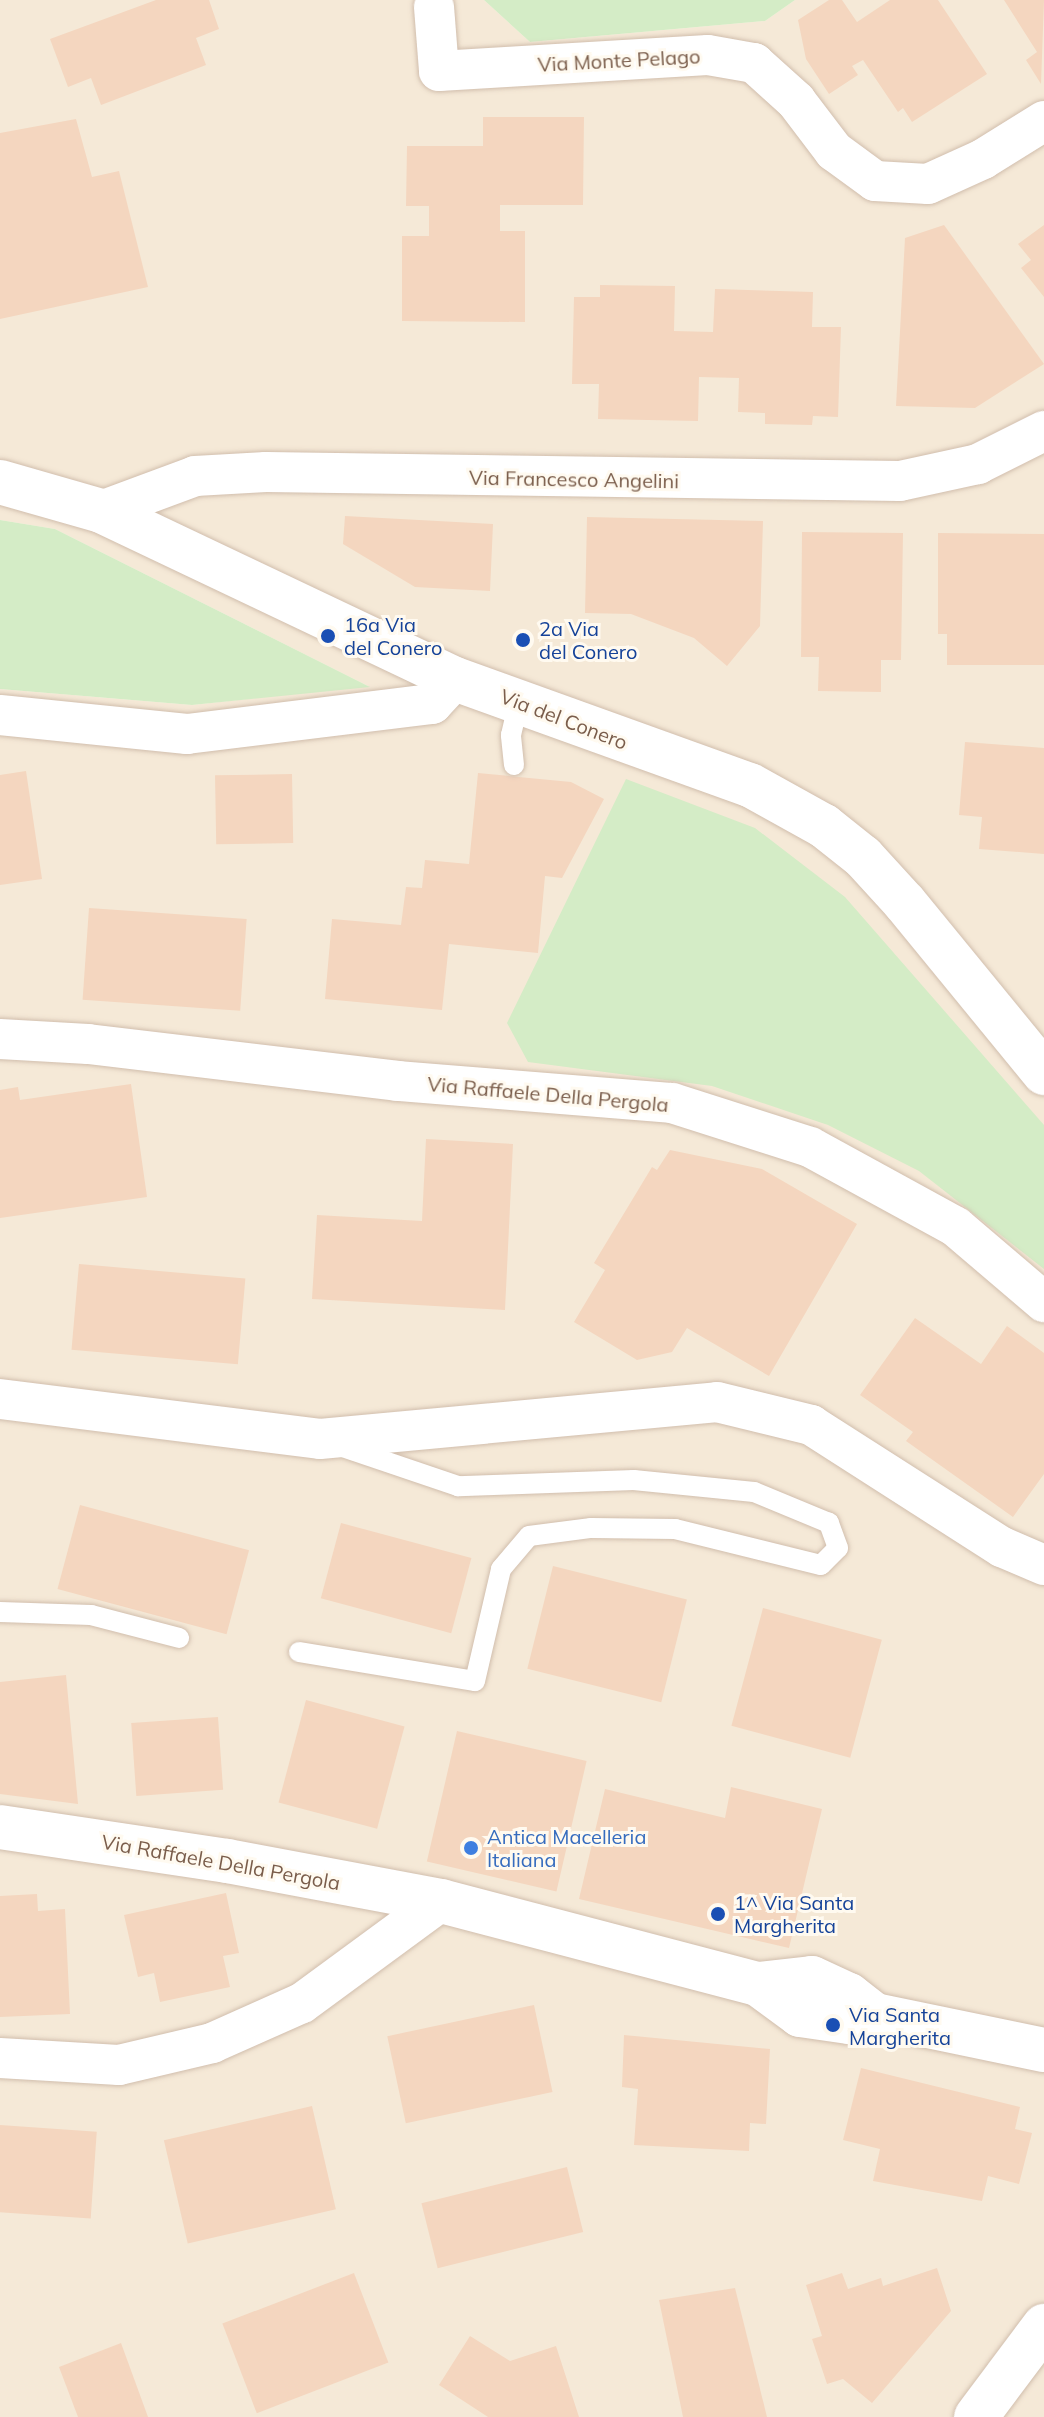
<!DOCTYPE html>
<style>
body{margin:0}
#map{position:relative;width:1044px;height:2417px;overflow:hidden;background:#fdf6e9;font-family:Mulish,sans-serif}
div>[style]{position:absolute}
.residential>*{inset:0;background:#f5e9d7}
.green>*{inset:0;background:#d4ecc6}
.building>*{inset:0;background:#f4d6bf;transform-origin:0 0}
.roads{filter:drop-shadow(0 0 2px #d1bead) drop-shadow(0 0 2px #d1bead)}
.lane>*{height:20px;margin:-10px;padding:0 10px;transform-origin:10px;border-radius:10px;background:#fff}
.street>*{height:40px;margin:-20px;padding:0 20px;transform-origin:20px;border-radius:20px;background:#fff}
.secondary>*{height:44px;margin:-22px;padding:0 22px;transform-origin:22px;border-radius:22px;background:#fff}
.dots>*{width:22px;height:22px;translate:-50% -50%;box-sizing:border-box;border:4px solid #fffaf0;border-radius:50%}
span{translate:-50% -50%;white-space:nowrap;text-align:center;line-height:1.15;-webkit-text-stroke:6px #fffaf0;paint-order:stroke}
.street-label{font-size:20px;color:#7a5d4b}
.transit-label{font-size:20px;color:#164399}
.left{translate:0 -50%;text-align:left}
.shop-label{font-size:20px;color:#366cbe}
</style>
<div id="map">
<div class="residential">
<i style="clip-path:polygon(0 0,484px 0,530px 42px,765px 21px,795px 0,1044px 0,1044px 2417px,0 2417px,0 689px,192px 705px,368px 686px,55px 529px,0 520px)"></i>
</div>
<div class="green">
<i style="clip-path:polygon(484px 0,795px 0,765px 21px,530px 42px)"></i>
<i style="clip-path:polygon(0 520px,55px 529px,370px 687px,192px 705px,0 689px)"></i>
<i style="clip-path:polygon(626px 779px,755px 828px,845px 897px,1044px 1125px,1044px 1269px,919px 1171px,828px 1125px,712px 1086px,528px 1062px,507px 1023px)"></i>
</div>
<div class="building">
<i style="clip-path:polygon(156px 0,209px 0,219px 29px,196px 38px,206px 65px,101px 105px,91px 78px,68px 87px,50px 39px)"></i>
<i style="clip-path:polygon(829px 0,842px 0,857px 22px,890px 0,938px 0,987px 74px,912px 122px,903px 108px,898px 112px,863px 60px,852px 66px,858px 75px,829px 94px,806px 59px,798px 20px)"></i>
<i style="clip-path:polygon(1004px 0,1044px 0,1041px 84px,1026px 60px,1037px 52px)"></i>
<i style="clip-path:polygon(483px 117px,584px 117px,583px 205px,500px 205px,500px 231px,525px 231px,525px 322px,402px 321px,402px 236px,429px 236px,429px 206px,406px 206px,407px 146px,483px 146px)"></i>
<i style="clip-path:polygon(76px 119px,92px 177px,119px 171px,148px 287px,0 319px,0 133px)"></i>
<i style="clip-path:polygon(944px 225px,1044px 364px,975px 408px,896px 406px,905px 238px)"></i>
<i style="clip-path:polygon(1044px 225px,1044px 297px,1021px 268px,1031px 260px,1018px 244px)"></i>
<i style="clip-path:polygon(600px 285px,675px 286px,674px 331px,713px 332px,715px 289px,813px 292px,812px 327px,841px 327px,838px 417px,813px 416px,812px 425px,765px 424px,765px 413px,738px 412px,739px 378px,699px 377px,698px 421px,598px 419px,599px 384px,572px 384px,574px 297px,600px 297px)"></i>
<i style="clip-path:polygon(345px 516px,493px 524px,490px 591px,415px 587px,343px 544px)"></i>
<i style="clip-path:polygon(587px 517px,763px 521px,760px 626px,727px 666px,694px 638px,631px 614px,585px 613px)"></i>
<i style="clip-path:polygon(802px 532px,903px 533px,901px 660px,881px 660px,881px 692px,818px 691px,819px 657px,801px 657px)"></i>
<i style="clip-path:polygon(938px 533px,1044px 534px,1044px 665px,947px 665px,947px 634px,938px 634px)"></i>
<i style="clip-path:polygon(965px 742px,1044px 748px,1044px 854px,979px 849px,982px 817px,959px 815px)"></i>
<i style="clip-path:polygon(26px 771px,42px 879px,0 885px,0 775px)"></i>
<i style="clip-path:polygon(478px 773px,571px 782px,604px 799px,562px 878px,545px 876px,538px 953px,449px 944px,442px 1010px,325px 999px,332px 919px,401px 925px,406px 887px,422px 888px,425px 860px,469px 864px)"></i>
<i style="left:292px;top:774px;width:69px;height:77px;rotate:89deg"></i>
<i style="left:89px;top:908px;width:158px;height:92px;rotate:4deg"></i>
<i style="clip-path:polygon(131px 1084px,147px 1197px,0 1218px,0 1090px,18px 1087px,20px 1100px)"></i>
<i style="clip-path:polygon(426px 1139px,513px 1144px,505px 1310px,312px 1299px,317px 1215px,422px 1221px)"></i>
<i style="clip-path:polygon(670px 1150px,762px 1169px,857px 1224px,769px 1376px,687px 1328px,672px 1352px,637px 1360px,574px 1322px,605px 1270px,594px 1263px,652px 1167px,657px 1170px)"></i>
<i style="left:79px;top:1264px;width:167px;height:86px;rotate:5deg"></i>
<i style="clip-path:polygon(915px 1318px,981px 1364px,1007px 1326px,1044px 1353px,1044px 1474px,1013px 1517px,906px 1441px,913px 1432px,860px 1395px)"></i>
<i style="left:80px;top:1505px;width:175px;height:87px;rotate:15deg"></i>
<i style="left:341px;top:1523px;width:135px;height:78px;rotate:15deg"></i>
<i style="left:553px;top:1566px;width:138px;height:106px;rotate:14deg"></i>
<i style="left:763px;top:1608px;width:123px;height:122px;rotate:15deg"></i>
<i style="clip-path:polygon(66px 1675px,78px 1804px,0 1794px,0 1682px)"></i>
<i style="left:306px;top:1700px;width:102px;height:106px;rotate:15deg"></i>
<i style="left:218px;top:1717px;width:73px;height:87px;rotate:86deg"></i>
<i style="left:457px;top:1731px;width:133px;height:134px;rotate:13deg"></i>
<i style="clip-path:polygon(731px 1787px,822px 1809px,789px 1948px,579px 1899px,605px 1789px,725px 1818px)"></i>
<i style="clip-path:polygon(226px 1893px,239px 1953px,223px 1956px,230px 1987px,160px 2002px,154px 1973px,138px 1977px,124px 1915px)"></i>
<i style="clip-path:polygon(37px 1894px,38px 1911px,65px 1909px,70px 2014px,0 2017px,0 1896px)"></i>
<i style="left:534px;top:2005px;width:89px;height:150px;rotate:78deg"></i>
<i style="clip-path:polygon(624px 2035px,770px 2049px,766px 2124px,750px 2123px,749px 2151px,634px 2145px,638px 2089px,622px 2087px)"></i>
<i style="clip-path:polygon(861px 2068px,1020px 2107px,1015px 2129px,1032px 2133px,1019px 2184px,988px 2176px,982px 2201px,873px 2181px,880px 2149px,843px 2140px)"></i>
<i style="left:312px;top:2106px;width:106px;height:152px;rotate:77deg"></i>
<i style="left:0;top:2125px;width:97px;height:87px;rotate:4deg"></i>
<i style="left:567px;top:2167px;width:67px;height:150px;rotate:76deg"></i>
<i style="clip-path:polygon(937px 2268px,951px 2311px,872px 2403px,843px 2379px,827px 2384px,812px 2339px,822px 2336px,806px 2285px,842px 2273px,848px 2289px,881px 2278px,883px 2286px)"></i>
<i style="left:354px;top:2273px;width:96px;height:141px;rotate:69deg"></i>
<i style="clip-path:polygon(735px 2288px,767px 2417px,683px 2417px,659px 2300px)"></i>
<i style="clip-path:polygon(470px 2336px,510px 2361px,556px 2346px,579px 2417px,488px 2417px,439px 2385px)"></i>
<i style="clip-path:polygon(121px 2343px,148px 2417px,78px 2417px,59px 2367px)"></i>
</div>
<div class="roads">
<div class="lane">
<i style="left:514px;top:765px;width:30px;rotate:-96deg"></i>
<i style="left:511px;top:735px;width:35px;rotate:-77deg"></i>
<i style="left:0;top:1612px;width:91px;rotate:1.9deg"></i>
<i style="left:91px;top:1615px;width:91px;rotate:14.6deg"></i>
<i style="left:299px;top:1652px;width:178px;rotate:9.4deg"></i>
<i style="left:475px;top:1681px;width:115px;rotate:-76.9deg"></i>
<i style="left:501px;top:1569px;width:43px;rotate:-49.7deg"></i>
<i style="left:529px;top:1536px;width:63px;rotate:-7.4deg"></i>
<i style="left:591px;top:1528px;width:84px;rotate:0.7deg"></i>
<i style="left:675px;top:1529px;width:150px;rotate:13.9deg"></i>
<i style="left:821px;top:1565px;width:24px;rotate:-45deg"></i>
<i style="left:838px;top:1548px;width:27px;rotate:-110deg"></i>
<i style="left:829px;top:1523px;width:81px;rotate:-157.5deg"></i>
<i style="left:754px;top:1492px;width:121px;rotate:-174.3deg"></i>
<i style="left:634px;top:1480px;width:176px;rotate:178deg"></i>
<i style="left:458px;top:1486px;width:121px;rotate:-161.3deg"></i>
</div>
<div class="street">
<i style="left:434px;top:7px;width:64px;rotate:85.5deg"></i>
<i style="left:439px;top:71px;width:269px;rotate:-3.4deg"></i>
<i style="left:708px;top:55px;width:47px;rotate:9.9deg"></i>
<i style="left:754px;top:63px;width:57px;rotate:42.1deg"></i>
<i style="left:796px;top:101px;width:63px;rotate:52.8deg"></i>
<i style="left:834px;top:151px;width:51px;rotate:36.2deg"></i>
<i style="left:875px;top:181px;width:53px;rotate:3.2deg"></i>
<i style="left:928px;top:184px;width:60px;rotate:-24.4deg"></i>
<i style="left:983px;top:159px;width:72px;rotate:-31.9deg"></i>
<i style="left:101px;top:511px;width:100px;rotate:-20.4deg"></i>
<i style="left:195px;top:476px;width:71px;rotate:-3.2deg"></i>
<i style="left:266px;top:472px;width:634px;rotate:0.81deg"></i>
<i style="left:900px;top:481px;width:80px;rotate:-12.3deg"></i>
<i style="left:978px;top:464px;width:74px;rotate:-26.6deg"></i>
<i style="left:0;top:715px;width:188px;rotate:5.8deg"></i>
<i style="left:187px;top:734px;width:247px;rotate:-7deg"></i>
<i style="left:432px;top:704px;width:34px;rotate:-47deg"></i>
<i style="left:0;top:1039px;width:88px;rotate:3.3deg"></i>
<i style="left:88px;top:1044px;width:312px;rotate:6.8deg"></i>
<i style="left:398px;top:1081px;width:275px;rotate:4.6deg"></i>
<i style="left:672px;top:1103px;width:145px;rotate:17.7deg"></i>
<i style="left:810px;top:1147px;width:166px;rotate:28.7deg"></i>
<i style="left:956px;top:1227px;width:116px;rotate:40.4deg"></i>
<i style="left:0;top:1399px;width:322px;rotate:7.1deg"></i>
<i style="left:320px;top:1439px;width:399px;rotate:-5.3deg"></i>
<i style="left:717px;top:1402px;width:97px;rotate:13.7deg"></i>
<i style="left:811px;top:1425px;width:227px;rotate:32.6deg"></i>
<i style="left:1002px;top:1547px;width:46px;rotate:23.2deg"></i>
<i style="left:0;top:2058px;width:119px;rotate:3.4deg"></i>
<i style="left:119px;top:2065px;width:96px;rotate:-13.3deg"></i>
<i style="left:212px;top:2043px;width:98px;rotate:-24deg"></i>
<i style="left:302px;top:2003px;width:172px;rotate:-36.3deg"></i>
</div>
<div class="secondary">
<i style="left:0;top:482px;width:105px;rotate:16deg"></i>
<i style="left:101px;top:511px;width:392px;rotate:25.4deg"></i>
<i style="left:455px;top:679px;width:313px;rotate:19.8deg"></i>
<i style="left:750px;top:785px;width:85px;rotate:29deg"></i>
<i style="left:824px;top:826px;width:50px;rotate:38.5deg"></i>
<i style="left:863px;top:857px;width:62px;rotate:47.6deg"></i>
<i style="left:905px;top:903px;width:220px;rotate:50.7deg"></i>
<i style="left:0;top:1827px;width:230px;rotate:8.5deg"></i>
<i style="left:227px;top:1861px;width:218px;rotate:10.6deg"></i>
<i style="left:441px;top:1901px;width:328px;rotate:14.7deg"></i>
<i style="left:758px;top:1984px;width:54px;rotate:-6.3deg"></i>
<i style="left:812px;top:1978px;width:41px;rotate:24.7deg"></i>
<i style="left:849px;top:1995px;width:33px;rotate:38deg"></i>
<i style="left:875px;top:2015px;width:173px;rotate:11.7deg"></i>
<i style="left:758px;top:1984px;width:52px;rotate:36.4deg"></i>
<i style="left:800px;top:2015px;width:49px;rotate:8.1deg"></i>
<i style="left:849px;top:2022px;width:27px;rotate:-15deg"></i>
<i style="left:976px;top:2417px;width:114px;rotate:-53.2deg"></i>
</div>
</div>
<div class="dots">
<i style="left:328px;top:636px;background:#1a4fb4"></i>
<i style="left:523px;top:640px;background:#1a4fb4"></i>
<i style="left:471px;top:1848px;background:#3f7fe0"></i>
<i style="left:718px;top:1914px;background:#1a4fb4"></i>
<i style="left:833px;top:2025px;background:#1a4fb4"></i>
</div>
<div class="street-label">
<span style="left:619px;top:60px;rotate:-3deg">Via Monte Pelago</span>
<span style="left:574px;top:479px;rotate:1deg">Via Francesco Angelini</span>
<span style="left:564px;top:719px;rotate:21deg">Via del Conero</span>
<span style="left:548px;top:1094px;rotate:5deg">Via Raffaele Della Pergola</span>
<span style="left:221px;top:1862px;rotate:10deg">Via Raffaele Della Pergola</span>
</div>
<div class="transit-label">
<span class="left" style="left:344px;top:636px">16a Via<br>del Conero</span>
<span class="left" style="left:539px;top:640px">2a Via<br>del Conero</span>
<span class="left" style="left:734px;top:1914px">1^ Via Santa<br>Margherita</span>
<span class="left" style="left:849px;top:2026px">Via Santa<br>Margherita</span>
</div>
<div class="shop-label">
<span class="left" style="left:487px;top:1848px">Antica Macelleria<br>Italiana</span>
</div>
</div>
